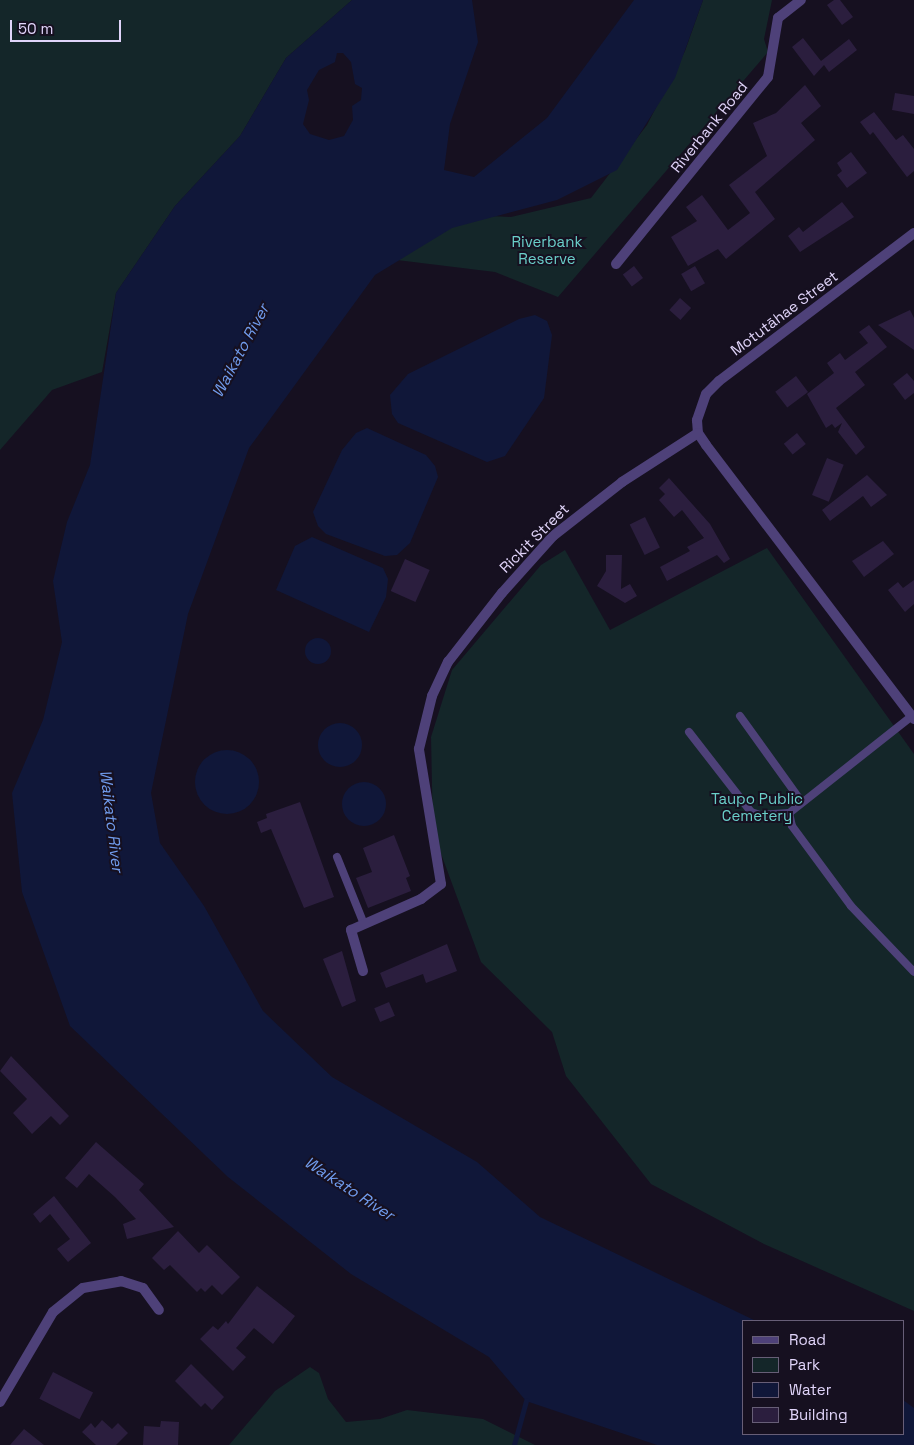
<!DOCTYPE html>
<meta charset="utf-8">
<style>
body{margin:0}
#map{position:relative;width:914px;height:1445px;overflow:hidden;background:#161020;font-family:"Space Grotesk",sans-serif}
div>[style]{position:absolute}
.green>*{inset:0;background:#142629}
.water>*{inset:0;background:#101739}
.round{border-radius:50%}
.stream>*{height:4.5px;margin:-2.25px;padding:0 2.25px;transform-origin:2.25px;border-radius:2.25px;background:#101739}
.building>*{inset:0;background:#2b1e3e;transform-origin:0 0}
.service>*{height:8px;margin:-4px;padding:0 4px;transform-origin:4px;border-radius:4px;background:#4e4179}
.minor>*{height:10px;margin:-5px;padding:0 5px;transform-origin:5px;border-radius:5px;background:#4e4179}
span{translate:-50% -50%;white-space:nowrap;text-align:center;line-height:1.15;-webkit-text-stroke:4px #161020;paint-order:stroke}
.street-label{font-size:15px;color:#e0d4f9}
.park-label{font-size:15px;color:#6acfc9}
.water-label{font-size:16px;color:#709bec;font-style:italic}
.legend{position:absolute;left:742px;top:1320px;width:162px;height:115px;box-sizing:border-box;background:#161020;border:1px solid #675e77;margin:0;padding:6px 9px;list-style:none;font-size:15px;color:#e0d4f9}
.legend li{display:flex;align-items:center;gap:10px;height:25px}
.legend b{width:25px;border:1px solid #675e77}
.scale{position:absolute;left:10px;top:20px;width:111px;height:22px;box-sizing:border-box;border:2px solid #e0d4f9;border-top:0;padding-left:6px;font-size:15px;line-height:18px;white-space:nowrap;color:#e0d4f9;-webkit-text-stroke:4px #161020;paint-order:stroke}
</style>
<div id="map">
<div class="green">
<i style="clip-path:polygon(0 0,352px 0,286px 58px,240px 136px,175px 206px,116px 293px,102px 372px,52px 390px,0 450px)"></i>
<i style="clip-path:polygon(703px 0,772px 0,764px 39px,768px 52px,558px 297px,495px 272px,397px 260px,470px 215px,511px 217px,591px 198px,647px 125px,685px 51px)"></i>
<i style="clip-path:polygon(767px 548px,914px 754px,914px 1311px,764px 1244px,651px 1184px,566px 1076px,552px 1032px,481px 962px,433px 832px,431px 737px,452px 670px,541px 565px,565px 550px,610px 630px)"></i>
<i style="clip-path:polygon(310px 1367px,319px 1373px,328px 1399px,346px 1422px,380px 1419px,407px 1410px,483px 1419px,535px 1445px,229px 1445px,275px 1391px)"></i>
</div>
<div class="water">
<i style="clip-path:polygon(evenodd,352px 0,472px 0,478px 42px,450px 124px,444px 170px,474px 177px,547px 118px,634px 0,703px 0,675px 78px,617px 170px,557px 200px,452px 228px,375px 275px,249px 448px,188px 614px,151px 793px,160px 843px,204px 906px,263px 1011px,332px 1077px,477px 1162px,540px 1217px,756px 1321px,743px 1321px,743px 1434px,903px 1434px,903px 1400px,914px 1408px,914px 1445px,657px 1445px,526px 1401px,489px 1357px,351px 1274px,228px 1177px,70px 1026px,22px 892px,12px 793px,43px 720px,62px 642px,53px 581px,67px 522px,90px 465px,116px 293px,175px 206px,240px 136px,286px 58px,352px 0,337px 53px,343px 53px,351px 62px,355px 84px,362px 88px,361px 100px,352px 106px,353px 120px,344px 136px,329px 140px,310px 134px,303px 124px,309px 100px,307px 90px,319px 70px,335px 62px,337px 53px)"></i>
<i style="clip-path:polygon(535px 315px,547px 321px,552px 335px,544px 398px,505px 456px,487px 462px,398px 423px,392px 414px,390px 395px,408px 374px,519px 319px)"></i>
<i style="clip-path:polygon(367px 428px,426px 455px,435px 466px,438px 477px,410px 543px,397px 555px,385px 556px,326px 534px,318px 526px,313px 512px,342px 450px,356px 433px)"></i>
<i style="clip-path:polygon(312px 537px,383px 568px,388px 579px,386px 597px,369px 632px,276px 590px,295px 546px)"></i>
<i class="round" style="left:305px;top:638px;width:26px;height:26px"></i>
<i class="round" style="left:318px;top:723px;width:44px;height:44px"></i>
<i class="round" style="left:195px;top:750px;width:64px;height:64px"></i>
<i class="round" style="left:342px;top:782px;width:44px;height:44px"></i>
</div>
<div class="stream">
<i style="left:514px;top:1445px;width:46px;rotate:-74.7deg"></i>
</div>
<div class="building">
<i style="clip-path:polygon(834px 0,840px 0,853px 17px,842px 25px,827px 5px)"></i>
<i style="clip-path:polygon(803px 38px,821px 61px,849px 39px,857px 50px,829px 72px,824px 65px,814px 76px,792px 47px)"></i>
<i style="clip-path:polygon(805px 85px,821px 106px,801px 123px,815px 140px,755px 192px,775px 219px,726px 259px,718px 249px,688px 266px,671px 237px,697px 221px,686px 207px,702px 195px,728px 230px,750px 213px,729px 185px,767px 156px,753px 123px,776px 113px)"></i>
<i style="clip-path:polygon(895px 93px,914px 96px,914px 114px,892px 110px)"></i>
<i style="clip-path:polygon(874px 112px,896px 140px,903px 135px,914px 149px,914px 171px,907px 177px,873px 132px,870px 135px,860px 122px)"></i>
<i style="clip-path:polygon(851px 152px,867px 173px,847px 188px,837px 175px,842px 171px,837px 163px)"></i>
<i style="clip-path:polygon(842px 202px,854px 217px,800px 252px,788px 236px,799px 227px,803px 232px)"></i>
<i style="left:634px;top:266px;width:15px;height:14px;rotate:53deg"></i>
<i style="left:695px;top:266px;width:20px;height:16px;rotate:60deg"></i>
<i style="left:680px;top:298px;width:15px;height:16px;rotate:42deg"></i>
<i style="clip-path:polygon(910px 310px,914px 318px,914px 350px,878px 325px)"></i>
<i style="clip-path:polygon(869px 325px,887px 347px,855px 372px,865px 385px,836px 408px,865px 447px,856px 455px,838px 432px,842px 423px,835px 428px,832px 424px,826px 428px,807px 394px,834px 373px,827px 363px,840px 353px,845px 360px,868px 343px,859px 332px)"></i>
<i style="clip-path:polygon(907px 373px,914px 381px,914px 393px,905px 400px,893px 384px)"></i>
<i style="left:796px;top:376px;width:20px;height:26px;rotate:53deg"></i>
<i style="left:797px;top:433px;width:14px;height:17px;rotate:51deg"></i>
<i style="left:827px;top:458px;width:18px;height:40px;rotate:22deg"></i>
<i style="clip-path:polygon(867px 475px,887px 495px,871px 507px,863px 496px,830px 521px,822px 510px)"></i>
<i style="clip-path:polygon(669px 478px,710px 524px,730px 559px,724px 563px,717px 555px,667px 581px,660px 567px,690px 551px,687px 547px,704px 538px,682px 510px,674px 517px,659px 500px,665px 494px,659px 488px)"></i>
<i style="left:645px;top:517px;width:34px;height:17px;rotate:64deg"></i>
<i style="clip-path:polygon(883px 541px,894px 554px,864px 577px,852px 561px)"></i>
<i style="clip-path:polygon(606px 555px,622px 555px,621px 589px,630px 584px,637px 596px,625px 603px,597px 586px,606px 571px)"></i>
<i style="left:405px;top:559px;width:27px;height:35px;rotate:24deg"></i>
<i style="clip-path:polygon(914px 580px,914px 604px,905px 612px,888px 590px,898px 582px,903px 588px)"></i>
<i style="clip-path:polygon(300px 802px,334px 897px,304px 908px,271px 829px,261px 833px,257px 822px,267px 818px,266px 814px)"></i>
<i style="clip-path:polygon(394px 835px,410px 876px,406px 878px,411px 891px,368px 908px,356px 878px,372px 872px,363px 848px)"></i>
<i style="clip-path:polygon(447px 944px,457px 971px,426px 983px,423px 974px,386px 988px,380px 973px)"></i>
<i style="clip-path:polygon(342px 951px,356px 1001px,342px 1007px,323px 959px)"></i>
<i style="left:389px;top:1002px;width:15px;height:16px;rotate:67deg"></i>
<i style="clip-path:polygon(11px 1056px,69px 1116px,60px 1125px,51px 1116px,32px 1134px,13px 1113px,27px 1099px,0 1071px)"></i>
<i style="clip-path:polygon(96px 1142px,144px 1184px,139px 1190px,174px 1227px,127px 1239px,123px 1224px,136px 1219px,115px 1197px,89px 1174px,77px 1188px,65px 1178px)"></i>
<i style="clip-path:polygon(54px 1196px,91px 1243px,68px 1262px,57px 1249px,70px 1239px,50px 1214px,40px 1223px,33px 1214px)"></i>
<i style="clip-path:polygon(178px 1231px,199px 1253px,207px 1245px,240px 1277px,222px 1295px,212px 1285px,205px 1292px,201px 1288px,197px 1292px,170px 1265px,164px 1270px,152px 1258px)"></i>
<i style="clip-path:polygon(257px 1286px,295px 1316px,273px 1344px,254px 1328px,236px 1348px,246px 1357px,233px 1371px,200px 1339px,213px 1326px,218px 1330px,226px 1321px,228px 1324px)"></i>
<i style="clip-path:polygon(191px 1364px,224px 1397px,212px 1410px,205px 1403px,201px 1407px,175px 1381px)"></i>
<i style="left:53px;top:1372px;width:45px;height:30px;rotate:27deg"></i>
<i style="clip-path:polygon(102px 1420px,112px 1429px,118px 1423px,128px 1433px,116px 1445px,96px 1445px,82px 1432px,91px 1423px,95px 1428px)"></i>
<i style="clip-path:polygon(161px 1421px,179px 1422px,178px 1445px,143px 1445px,144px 1426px,160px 1427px)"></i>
<i style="clip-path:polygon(24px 1429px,44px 1445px,10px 1445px)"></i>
</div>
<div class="service">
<i style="left:740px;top:716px;width:105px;rotate:54.3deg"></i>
<i style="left:912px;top:716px;width:157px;rotate:141.7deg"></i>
<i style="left:789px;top:813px;width:13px;rotate:77deg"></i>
<i style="left:792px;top:826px;width:99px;rotate:53.6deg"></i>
<i style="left:851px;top:906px;width:91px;rotate:46.3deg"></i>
<i style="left:689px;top:732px;width:101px;rotate:52.2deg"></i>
<i style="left:751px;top:812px;width:9px;rotate:18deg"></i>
<i style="left:760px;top:815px;width:29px;rotate:-4deg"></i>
<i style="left:337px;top:857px;width:72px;rotate:68.1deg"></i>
</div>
<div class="minor">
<i style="left:914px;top:233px;width:245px;rotate:142.8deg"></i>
<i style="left:719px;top:381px;width:18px;rotate:135deg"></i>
<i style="left:706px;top:394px;width:28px;rotate:109deg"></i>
<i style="left:697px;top:420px;width:13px;rotate:86deg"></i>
<i style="left:698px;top:433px;width:14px;rotate:56deg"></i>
<i style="left:706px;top:445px;width:344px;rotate:52.8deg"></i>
<i style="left:616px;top:264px;width:241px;rotate:-50.9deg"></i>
<i style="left:768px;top:77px;width:60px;rotate:-80.4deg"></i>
<i style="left:778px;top:18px;width:29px;rotate:-38deg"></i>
<i style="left:363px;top:971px;width:43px;rotate:-106.3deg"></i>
<i style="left:351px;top:930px;width:77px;rotate:-23.9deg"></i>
<i style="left:421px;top:899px;width:25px;rotate:-37deg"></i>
<i style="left:441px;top:884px;width:137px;rotate:-99.3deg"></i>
<i style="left:419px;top:749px;width:55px;rotate:-76.2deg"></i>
<i style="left:432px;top:696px;width:38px;rotate:-65deg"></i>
<i style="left:448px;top:662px;width:88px;rotate:-52deg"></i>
<i style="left:502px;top:593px;width:76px;rotate:-48.2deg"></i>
<i style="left:553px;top:536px;width:88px;rotate:-38deg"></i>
<i style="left:622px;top:482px;width:90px;rotate:-32.8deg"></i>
<i style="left:0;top:1402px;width:104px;rotate:-59.5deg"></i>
<i style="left:53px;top:1312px;width:38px;rotate:-39deg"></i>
<i style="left:83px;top:1288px;width:39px;rotate:-10deg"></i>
<i style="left:121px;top:1281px;width:23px;rotate:18deg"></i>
<i style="left:143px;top:1288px;width:27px;rotate:54deg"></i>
</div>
<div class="street-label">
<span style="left:709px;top:127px;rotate:-51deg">Riverbank Road</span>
<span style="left:784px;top:313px;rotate:-37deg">Motutāhae Street</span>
<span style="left:534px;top:538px;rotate:-45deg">Rickit Street</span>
</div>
<div class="park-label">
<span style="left:547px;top:250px">Riverbank<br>Reserve</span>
<span style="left:757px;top:807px">Taupo Public<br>Cemetery</span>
</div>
<div class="water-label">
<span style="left:241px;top:351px;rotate:-62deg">Waikato River</span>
<span style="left:111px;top:821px;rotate:83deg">Waikato River</span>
<span style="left:349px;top:1189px;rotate:33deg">Waikato River</span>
</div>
<ul class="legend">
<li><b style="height:6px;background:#4e4179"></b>Road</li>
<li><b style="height:14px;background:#142629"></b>Park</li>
<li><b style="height:14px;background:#101739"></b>Water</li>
<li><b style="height:14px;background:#2b1e3e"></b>Building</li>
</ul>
<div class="scale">50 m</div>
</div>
